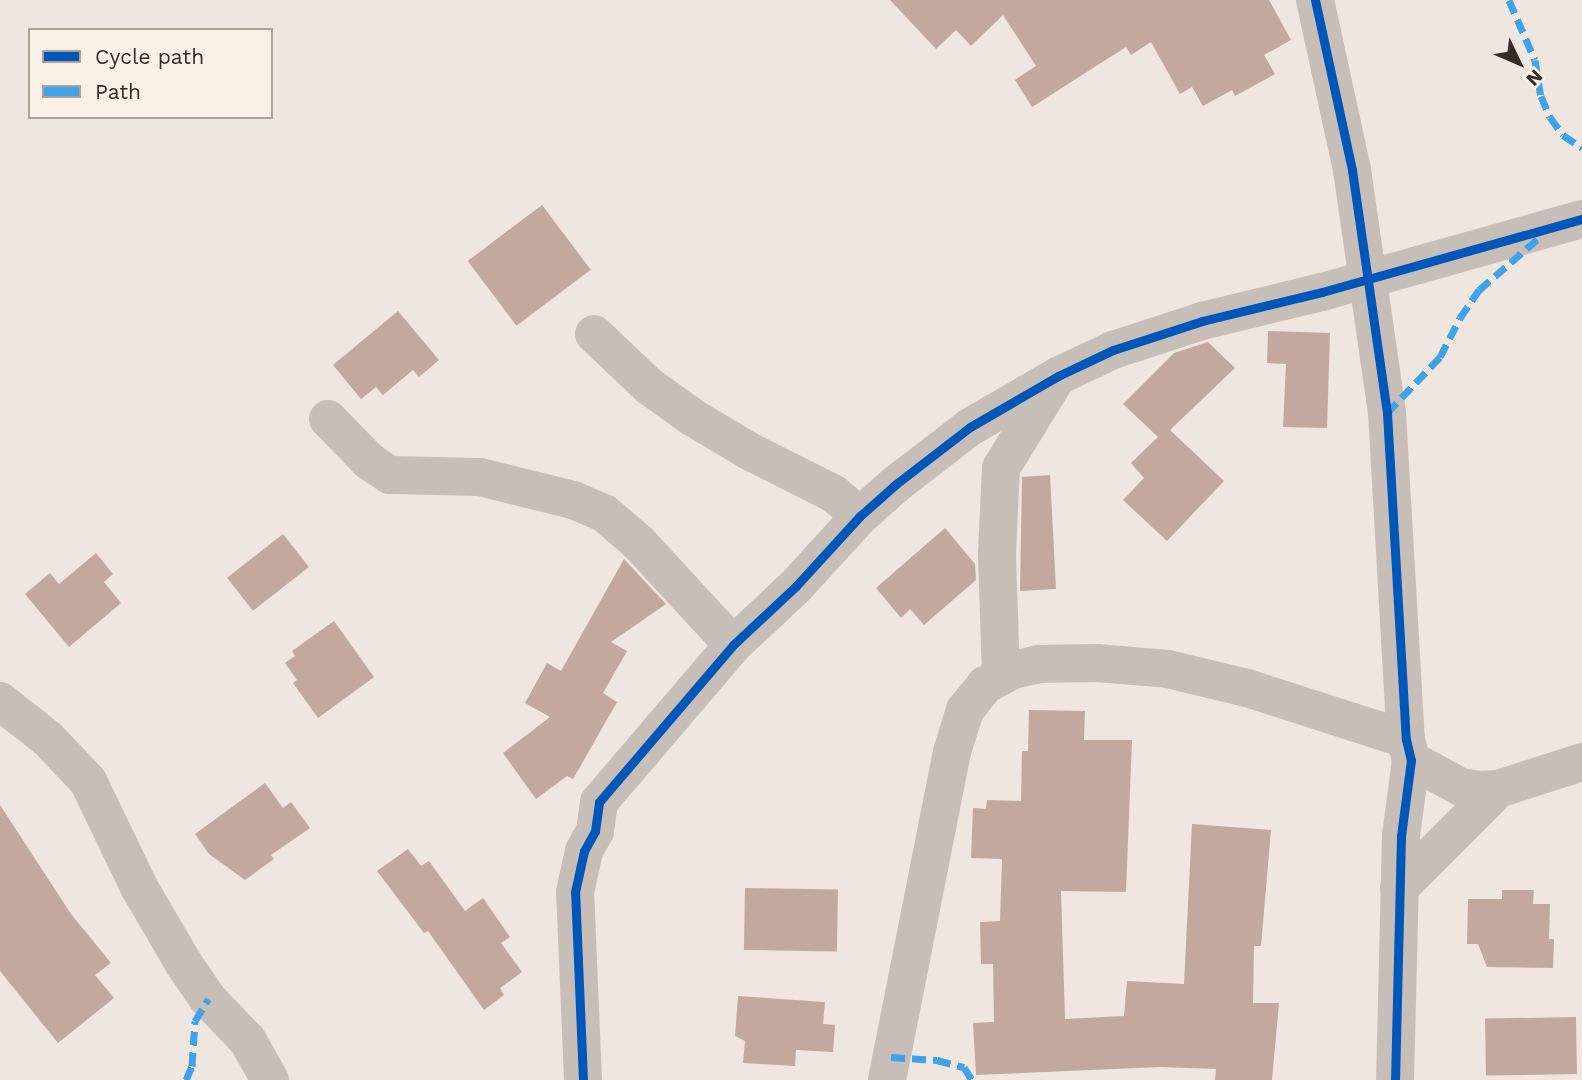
<!DOCTYPE html>
<style>
body{margin:0}
#map{position:relative;width:1582px;height:1080px;overflow:hidden;background:#eee6df;font-family:"Work Sans",sans-serif}
div>[style]{position:absolute}
.building>*{inset:0;background:#c3a89f;transform-origin:0 0}
.minor>*{height:38px;margin:-19px;padding:0 19px;transform-origin:19px;border-radius:19px;background:#c7beb8}
.quiet>*{height:7px;margin-top:-3.5px;transform-origin:0;background:repeating-linear-gradient(90deg,#3fa3eb 0 14px,transparent 0 21px)}
.cycleway>*{height:9px;margin:-4.5px;padding:0 4.5px;transform-origin:4.5px;border-radius:4.5px;background:#0057b8}
span{translate:-50% -50%;white-space:nowrap;text-align:center;line-height:1.15;-webkit-text-stroke:5px #fbf0e6;paint-order:stroke}
.legend{position:absolute;left:28px;top:28px;width:245px;height:91px;box-sizing:border-box;background:#fbf0e6;border:2px solid #ada199;margin:0;padding:9px 12px;list-style:none;font-size:21px;color:#382b26}
.legend li{display:flex;align-items:center;gap:14px;height:35px}
.legend b{width:35px;border:2px solid #ada199}
.north{position:absolute;left:1484px;top:28px;width:70px;height:70px;-webkit-text-stroke:5px #fbf0e6;paint-order:stroke;rotate:134deg;font-size:19px;font-weight:700;line-height:28px;text-align:center;color:#382b26}
.north::after{content:'';display:block;margin:auto;width:24px;height:32px;background:#382b26;clip-path:polygon(50% 0,100% 100%,50% 72%,0 100%)}
</style>
<div id="map">
<div class="building">
<i style="clip-path:polygon(890px 0,1269px 0,1291px 40px,1264px 55px,1275px 74px,1235px 96px,1232px 90px,1203px 106px,1192px 87px,1180px 94px,1151px 42px,1131px 55px,1126px 47px,1032px 107px,1015px 80px,1036px 66px,1003px 15px,971px 46px,956px 30px,936px 49px)"></i>
<i style="left:542px;top:205px;width:81px;height:93px;rotate:53deg"></i>
<i style="clip-path:polygon(398px 311px,439px 360px,419px 377px,413px 370px,383px 395px,376px 387px,361px 399px,333px 365px)"></i>
<i style="clip-path:polygon(1268px 331px,1330px 333px,1327px 428px,1283px 427px,1286px 364px,1267px 363px)"></i>
<i style="clip-path:polygon(1208px 342px,1235px 368px,1170px 430px,1224px 481px,1167px 541px,1123px 500px,1144px 478px,1131px 463px,1158px 437px,1123px 404px,1174px 353px)"></i>
<i style="clip-path:polygon(1050px 475px,1056px 589px,1020px 591px,1022px 477px)"></i>
<i style="clip-path:polygon(945px 528px,975px 564px,976px 580px,924px 625px,910px 609px,901px 618px,876px 588px)"></i>
<i style="left:283px;top:534px;width:42px;height:71px;rotate:52deg"></i>
<i style="clip-path:polygon(96px 553px,113px 574px,104px 582px,121px 603px,69px 647px,25px 594px,50px 573px,59px 584px)"></i>
<i style="clip-path:polygon(624px 559px,666px 604px,611px 642px,627px 651px,603px 693px,617px 702px,573px 779px,567px 776px,536px 799px,503px 753px,550px 717px,525px 703px,547px 663px,561px 671px)"></i>
<i style="clip-path:polygon(334px 621px,374px 677px,318px 718px,293px 683px,297px 680px,285px 663px,295px 656px,292px 651px)"></i>
<i style="clip-path:polygon(1029px 710px,1085px 711px,1084px 740px,1132px 740px,1126px 892px,1061px 891px,1065px 1019px,1124px 1016px,1127px 981px,1184px 984px,1192px 824px,1271px 830px,1261px 946px,1254px 946px,1253px 1003px,1279px 1003px,1272px 1080px,1215px 1080px,1216px 1069px,1161px 1067px,976px 1075px,973px 1023px,994px 1022px,993px 964px,981px 964px,980px 922px,1000px 921px,1002px 859px,971px 858px,973px 808px,986px 809px,987px 800px,1021px 801px,1022px 751px,1028px 751px)"></i>
<i style="clip-path:polygon(265px 783px,283px 808px,291px 802px,310px 828px,271px 855px,274px 859px,245px 880px,209px 854px,195px 834px)"></i>
<i style="clip-path:polygon(0 805px,71px 914px,111px 963px,95px 975px,114px 998px,58px 1043px,0 971px)"></i>
<i style="clip-path:polygon(408px 849px,421px 866px,429px 861px,465px 911px,483px 898px,510px 937px,501px 943px,522px 972px,500px 988px,504px 995px,484px 1010px,428px 931px,424px 933px,377px 871px)"></i>
<i style="left:745px;top:888px;width:93px;height:62px;rotate:1deg"></i>
<i style="clip-path:polygon(1502px 890px,1534px 890px,1533px 904px,1550px 904px,1549px 939px,1554px 939px,1553px 968px,1487px 967px,1478px 944px,1467px 944px,1468px 899px,1502px 899px)"></i>
<i style="clip-path:polygon(738px 996px,825px 1002px,823px 1024px,835px 1025px,833px 1052px,796px 1050px,795px 1066px,743px 1063px,745px 1041px,735px 1036px)"></i>
<i style="left:1576px;top:1017px;width:57px;height:91px;rotate:89deg"></i>
</div>
<div class="minor">
<i style="left:1315px;top:0;width:174px;rotate:77.7deg"></i>
<i style="left:1352px;top:170px;width:246px;rotate:81.8deg"></i>
<i style="left:1387px;top:413px;width:327px;rotate:86.7deg"></i>
<i style="left:1406px;top:739px;width:22px;rotate:77deg"></i>
<i style="left:1411px;top:760px;width:77px;rotate:97.5deg"></i>
<i style="left:1401px;top:836px;width:244px;rotate:91.4deg"></i>
<i style="left:594px;top:334px;width:76px;rotate:43.4deg"></i>
<i style="left:649px;top:386px;width:53px;rotate:35.8deg"></i>
<i style="left:692px;top:417px;width:66px;rotate:30.8deg"></i>
<i style="left:749px;top:451px;width:95px;rotate:26.8deg"></i>
<i style="left:834px;top:494px;width:34px;rotate:40deg"></i>
<i style="left:328px;top:419px;width:59px;rotate:45.7deg"></i>
<i style="left:369px;top:461px;width:25px;rotate:34deg"></i>
<i style="left:390px;top:475px;width:90px;rotate:1.3deg"></i>
<i style="left:480px;top:477px;width:96px;rotate:13.9deg"></i>
<i style="left:573px;top:500px;width:34px;rotate:23deg"></i>
<i style="left:604px;top:513px;width:45px;rotate:40.5deg"></i>
<i style="left:638px;top:542px;width:140px;rotate:47.3deg"></i>
<i style="left:1001px;top:676px;width:123px;rotate:-91.9deg"></i>
<i style="left:997px;top:553px;width:85px;rotate:-87.3deg"></i>
<i style="left:1001px;top:468px;width:101px;rotate:-58.4deg"></i>
<i style="left:0;top:701px;width:61px;rotate:38.4deg"></i>
<i style="left:48px;top:739px;width:58px;rotate:46.4deg"></i>
<i style="left:88px;top:781px;width:118px;rotate:64.3deg"></i>
<i style="left:139px;top:887px;width:89px;rotate:59.7deg"></i>
<i style="left:184px;top:964px;width:42px;rotate:55.6deg"></i>
<i style="left:208px;top:999px;width:58px;rotate:46.4deg"></i>
<i style="left:248px;top:1041px;width:45px;rotate:60.6deg"></i>
<i style="left:1411px;top:760px;width:57px;rotate:28.4deg"></i>
<i style="left:1461px;top:787px;width:18px;rotate:9deg"></i>
<i style="left:1479px;top:790px;width:19px;rotate:-3deg"></i>
<i style="left:1498px;top:789px;width:88px;rotate:-17.8deg"></i>
<i style="left:1399px;top:888px;width:140px;rotate:-45deg"></i>
<i style="left:583px;top:1080px;width:188px;rotate:-92.4deg"></i>
<i style="left:575px;top:892px;width:42px;rotate:-77.6deg"></i>
<i style="left:584px;top:851px;width:23px;rotate:-61deg"></i>
<i style="left:595px;top:831px;width:29px;rotate:-82deg"></i>
<i style="left:599px;top:802px;width:206px;rotate:-49.5deg"></i>
<i style="left:733px;top:645px;width:86px;rotate:-43.1deg"></i>
<i style="left:796px;top:586px;width:95px;rotate:-47.6deg"></i>
<i style="left:860px;top:516px;width:48px;rotate:-41.6deg"></i>
<i style="left:896px;top:484px;width:93px;rotate:-37.6deg"></i>
<i style="left:970px;top:427px;width:102px;rotate:-30.1deg"></i>
<i style="left:1058px;top:376px;width:61px;rotate:-25.3deg"></i>
<i style="left:1113px;top:350px;width:94px;rotate:-18deg"></i>
<i style="left:1202px;top:321px;width:123px;rotate:-13.6deg"></i>
<i style="left:1322px;top:292px;width:270px;rotate:-15.7deg"></i>
<i style="left:887px;top:1080px;width:334px;rotate:-78.8deg"></i>
<i style="left:952px;top:752px;width:44px;rotate:-72.8deg"></i>
<i style="left:965px;top:710px;width:32px;rotate:-51deg"></i>
<i style="left:985px;top:685px;width:32px;rotate:-28deg"></i>
<i style="left:1013px;top:670px;width:26px;rotate:-13deg"></i>
<i style="left:1038px;top:664px;width:59px;rotate:-1deg"></i>
<i style="left:1097px;top:663px;width:71px;rotate:4.8deg"></i>
<i style="left:1168px;top:669px;width:81px;rotate:13.5deg"></i>
<i style="left:1247px;top:688px;width:167px;rotate:17.8deg"></i>
</div>
<div class="quiet">
<i style="left:1509px;top:0;width:65px;rotate:66.6deg"></i>
<i style="left:1535px;top:60px;width:36px;rotate:81deg"></i>
<i style="left:1541px;top:96px;width:23px;rotate:67deg"></i>
<i style="left:1550px;top:117px;width:22px;rotate:54deg"></i>
<i style="left:1563px;top:135px;width:23px;rotate:34deg"></i>
<i style="left:1387px;top:413px;width:77px;rotate:-46.6deg"></i>
<i style="left:1440px;top:357px;width:44px;rotate:-62.9deg"></i>
<i style="left:1460px;top:318px;width:34px;rotate:-56deg"></i>
<i style="left:1479px;top:290px;width:84px;rotate:-41.1deg"></i>
<i style="left:891px;top:1057px;width:46px;rotate:3.7deg"></i>
<i style="left:937px;top:1060px;width:28px;rotate:15deg"></i>
<i style="left:964px;top:1067px;width:15px;rotate:58deg"></i>
<i style="left:186px;top:1080px;width:15px;rotate:-67deg"></i>
<i style="left:192px;top:1066px;width:45px;rotate:-86.2deg"></i>
<i style="left:195px;top:1021px;width:26px;rotate:-59deg"></i>
</div>
<div class="cycleway">
<i style="left:1315px;top:0;width:174px;rotate:77.7deg"></i>
<i style="left:1352px;top:170px;width:246px;rotate:81.8deg"></i>
<i style="left:1387px;top:413px;width:327px;rotate:86.7deg"></i>
<i style="left:1406px;top:739px;width:22px;rotate:77deg"></i>
<i style="left:1411px;top:760px;width:77px;rotate:97.5deg"></i>
<i style="left:1401px;top:836px;width:244px;rotate:91.4deg"></i>
<i style="left:583px;top:1080px;width:188px;rotate:-92.4deg"></i>
<i style="left:575px;top:892px;width:42px;rotate:-77.6deg"></i>
<i style="left:584px;top:851px;width:23px;rotate:-61deg"></i>
<i style="left:595px;top:831px;width:29px;rotate:-82deg"></i>
<i style="left:599px;top:802px;width:206px;rotate:-49.5deg"></i>
<i style="left:733px;top:645px;width:86px;rotate:-43.1deg"></i>
<i style="left:796px;top:586px;width:95px;rotate:-47.6deg"></i>
<i style="left:860px;top:516px;width:48px;rotate:-41.6deg"></i>
<i style="left:896px;top:484px;width:93px;rotate:-37.6deg"></i>
<i style="left:970px;top:427px;width:102px;rotate:-30.1deg"></i>
<i style="left:1058px;top:376px;width:61px;rotate:-25.3deg"></i>
<i style="left:1113px;top:350px;width:94px;rotate:-18deg"></i>
<i style="left:1202px;top:321px;width:123px;rotate:-13.6deg"></i>
<i style="left:1322px;top:292px;width:270px;rotate:-15.7deg"></i>
</div>
<ul class="legend">
<li><b style="height:9px;background:#0057b8"></b>Cycle path</li>
<li><b style="height:9px;background:#3fa3eb"></b>Path</li>
</ul>
<div class="north">N</div>
</div>
